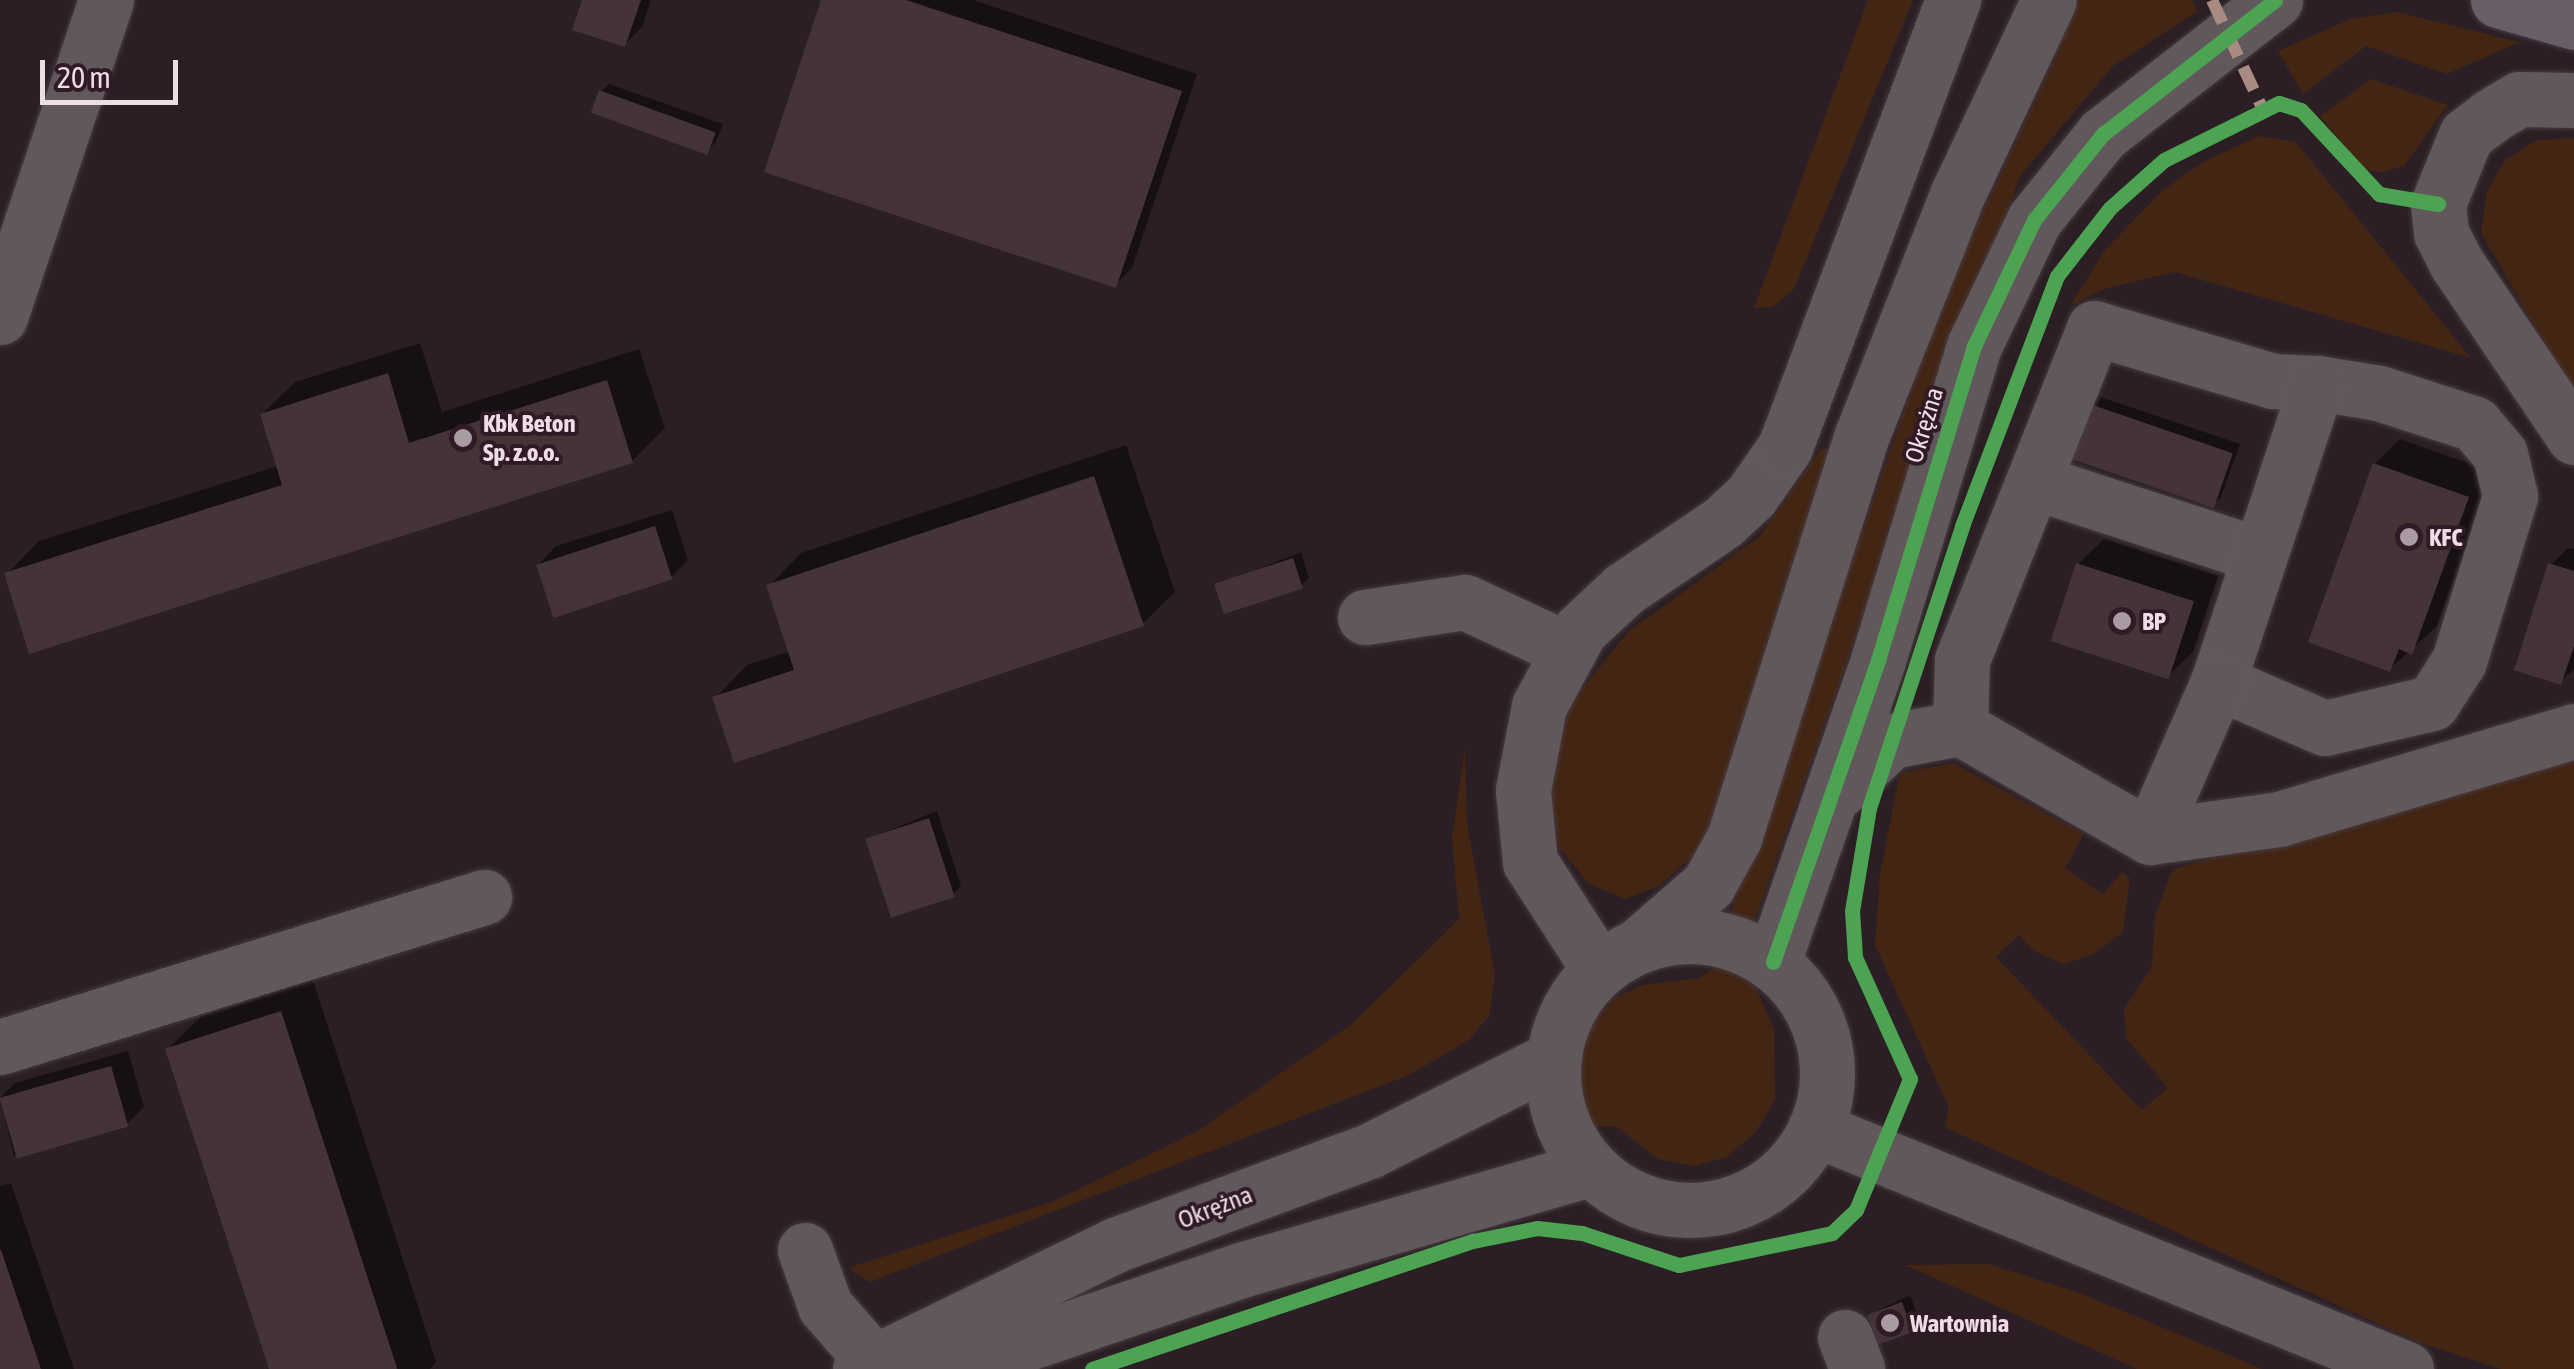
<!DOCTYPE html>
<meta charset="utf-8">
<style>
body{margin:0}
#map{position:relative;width:2574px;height:1369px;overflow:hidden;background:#2b1f25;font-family:"Asap Condensed",sans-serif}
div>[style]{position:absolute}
.green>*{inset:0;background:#432513}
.shadow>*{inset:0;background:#0007}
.building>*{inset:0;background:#453437;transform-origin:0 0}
.roads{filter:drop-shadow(0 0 2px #473b41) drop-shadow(0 0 2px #473b41)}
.minor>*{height:55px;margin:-27.5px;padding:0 27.5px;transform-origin:27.5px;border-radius:27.5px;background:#61585c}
.minor>.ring{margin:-27.5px;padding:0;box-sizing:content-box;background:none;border:55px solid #61585c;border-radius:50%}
.major>*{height:55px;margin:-27.5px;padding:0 27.5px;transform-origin:27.5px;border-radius:27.5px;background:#695d66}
.quiet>*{height:12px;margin-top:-6px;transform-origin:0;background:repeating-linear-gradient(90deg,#a88b81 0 25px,transparent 0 37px)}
.cycleway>*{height:15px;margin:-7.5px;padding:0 7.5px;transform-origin:7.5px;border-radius:7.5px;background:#4ca352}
.dots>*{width:28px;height:28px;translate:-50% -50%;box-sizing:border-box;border:5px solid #301a25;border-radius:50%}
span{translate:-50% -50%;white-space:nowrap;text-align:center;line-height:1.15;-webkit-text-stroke:8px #301a25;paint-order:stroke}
.poi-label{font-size:25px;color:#eedde4;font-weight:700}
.left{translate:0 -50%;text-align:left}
.street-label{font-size:25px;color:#eedde4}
.scale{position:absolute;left:40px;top:60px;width:138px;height:45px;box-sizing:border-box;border:5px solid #eedde4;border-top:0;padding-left:12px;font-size:30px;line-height:35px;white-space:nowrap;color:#eedde4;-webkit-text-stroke:8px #301a25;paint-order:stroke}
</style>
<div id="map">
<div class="green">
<i style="clip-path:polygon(1868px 0,1913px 0,1794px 289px,1773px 307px,1754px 308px)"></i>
<i style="clip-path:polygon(2075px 0,2192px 0,2198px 11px,2113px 66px,2020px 176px,1754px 922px,1730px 915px,1946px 290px,2055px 58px)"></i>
<i style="clip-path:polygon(2397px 12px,2520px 42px,2447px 74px,2366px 46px,2303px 94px,2278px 51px,2350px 19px)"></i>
<i style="clip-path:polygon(2371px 79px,2448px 105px,2404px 166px,2379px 173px,2364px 169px,2320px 116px)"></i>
<i style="clip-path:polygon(2259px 136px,2296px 142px,2471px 358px,2175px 272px,2104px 289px,2070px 306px,2105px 250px,2162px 191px,2201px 163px)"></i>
<i style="clip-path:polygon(2574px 138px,2574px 394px,2481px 233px,2487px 191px,2505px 160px,2537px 140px)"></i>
<i style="clip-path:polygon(1821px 449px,1829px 450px,1704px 846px,1659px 886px,1625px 899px,1588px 883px,1559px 847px,1549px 786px,1570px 704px,1628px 632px,1760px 536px)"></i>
<i style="clip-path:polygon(1465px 748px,1467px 824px,1495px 975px,1489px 1016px,1469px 1040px,1409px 1075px,870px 1282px,848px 1268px,1052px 1202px,1196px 1132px,1352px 1024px,1459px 919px,1452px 838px)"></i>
<i style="clip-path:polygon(2574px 760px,2574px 1369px,2501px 1369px,2421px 1343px,1946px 1128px,1948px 1105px,1875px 945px,1880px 874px,1900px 773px,1953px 763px,2084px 834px,2065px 868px,2103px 894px,2122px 872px,2130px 879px,2123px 932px,2094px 954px,2064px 964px,2034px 951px,2019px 935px,1996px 957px,2142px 1110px,2168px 1088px,2126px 1038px,2124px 1009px,2152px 967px,2155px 916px,2173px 869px)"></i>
<i style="clip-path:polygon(1717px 965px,1734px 967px,1755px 986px,1774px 1029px,1775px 1100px,1755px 1133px,1727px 1157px,1695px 1166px,1658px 1159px,1615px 1126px,1587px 1126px,1576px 1100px,1588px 1029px,1614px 998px,1643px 985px,1700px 978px)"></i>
<i style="clip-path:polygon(1989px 1264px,2080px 1293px,2262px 1369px,2137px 1369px,1905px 1265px)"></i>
</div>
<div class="shadow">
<i style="clip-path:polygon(585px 0,651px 0,642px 27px,625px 44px)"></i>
<i style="clip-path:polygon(824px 0,973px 0,1197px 74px,1132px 268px,1115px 285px)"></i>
<i style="clip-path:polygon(609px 84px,723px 124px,716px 142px,708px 150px,601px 92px)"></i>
<i style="clip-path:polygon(420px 343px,442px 412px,639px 349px,665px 428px,632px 461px,7px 574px,39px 541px,278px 466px,262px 414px,295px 382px)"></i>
<i style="clip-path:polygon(2065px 385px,2240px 444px,2221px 497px,2213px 505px)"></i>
<i style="clip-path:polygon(2400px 439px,2493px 472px,2437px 626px,2390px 669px,2375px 464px)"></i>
<i style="clip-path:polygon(1126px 445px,1175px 592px,1142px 624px,715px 698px,747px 665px,791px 651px,769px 586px,801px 553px)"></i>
<i style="clip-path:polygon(672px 510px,688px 560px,671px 577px,539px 564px,556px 546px)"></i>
<i style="clip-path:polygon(2104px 539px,2218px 576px,2193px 652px,2167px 677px,2078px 564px)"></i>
<i style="clip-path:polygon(2568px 548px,2574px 549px,2574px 669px,2560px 682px,2551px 565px)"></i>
<i style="clip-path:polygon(1301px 552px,1309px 578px,1301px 586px,1217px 585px)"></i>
<i style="clip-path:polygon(937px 811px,961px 886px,953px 894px,868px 839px)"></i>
<i style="clip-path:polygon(313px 980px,436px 1362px,430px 1369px,271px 1369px,168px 1049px,200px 1017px)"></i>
<i style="clip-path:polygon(128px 1051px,144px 1107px,127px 1124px,14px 1156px,0 1098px,15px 1083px)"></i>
<i style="clip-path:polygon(11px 1183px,74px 1369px,0 1369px,0 1186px)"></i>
<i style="clip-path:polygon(1910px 1295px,1920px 1322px,1912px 1330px,1869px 1315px)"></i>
</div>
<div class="building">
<i style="clip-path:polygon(582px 0,641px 0,625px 47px,572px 30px)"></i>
<i style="clip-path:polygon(821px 0,906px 0,1182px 91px,1116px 288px,764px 172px)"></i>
<i style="left:599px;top:90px;width:124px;height:24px;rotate:20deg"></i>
<i style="clip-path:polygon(388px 373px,409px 443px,607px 380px,633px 463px,29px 654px,4px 573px,282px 485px,260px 414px)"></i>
<i style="left:2055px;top:392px;width:188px;height:58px;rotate:19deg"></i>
<i style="clip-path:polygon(2373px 463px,2469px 497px,2412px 655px,2399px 649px,2390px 672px,2308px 642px)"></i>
<i style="clip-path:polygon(1094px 476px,1144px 626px,734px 763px,712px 697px,794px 670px,766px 585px)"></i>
<i style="left:655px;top:526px;width:56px;height:125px;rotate:72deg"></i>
<i style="left:1293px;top:558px;width:32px;height:83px;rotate:72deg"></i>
<i style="left:2076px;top:563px;width:124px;height:82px;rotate:18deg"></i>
<i style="clip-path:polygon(2548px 563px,2574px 571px,2574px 646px,2561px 685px,2514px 670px)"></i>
<i style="left:929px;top:818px;width:83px;height:67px;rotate:72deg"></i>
<i style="left:281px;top:1011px;width:376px;height:122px;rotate:72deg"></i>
<i style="left:111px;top:1066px;width:63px;height:116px;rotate:74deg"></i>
<i style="clip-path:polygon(0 1250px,1px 1250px,41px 1369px,0 1369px)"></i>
<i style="left:1902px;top:1302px;width:32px;height:37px;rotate:70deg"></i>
</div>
<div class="roads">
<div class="minor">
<i style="left:2574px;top:100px;width:55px;rotate:-179deg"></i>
<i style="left:2519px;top:99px;width:33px;rotate:149deg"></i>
<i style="left:2491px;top:116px;width:31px;rotate:143deg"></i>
<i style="left:2466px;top:135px;width:74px;rotate:112.1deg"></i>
<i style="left:2438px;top:204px;width:29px;rotate:84deg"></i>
<i style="left:2441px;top:233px;width:35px;rotate:63deg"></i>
<i style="left:2457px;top:264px;width:209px;rotate:55.9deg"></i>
<i style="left:0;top:317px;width:334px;rotate:-71.5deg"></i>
<i style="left:2035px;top:482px;width:233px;rotate:18deg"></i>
<i style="left:1365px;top:617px;width:101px;rotate:-8.5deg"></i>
<i style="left:1465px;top:602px;width:114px;rotate:25deg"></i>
<i style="left:2218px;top:682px;width:116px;rotate:23.3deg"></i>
<i style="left:2325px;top:728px;width:110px;rotate:-13.2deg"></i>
<i style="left:2432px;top:703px;width:50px;rotate:-57.3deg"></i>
<i style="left:2459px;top:661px;width:173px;rotate:-72.8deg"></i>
<i style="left:2510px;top:496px;width:43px;rotate:-103.4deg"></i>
<i style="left:2500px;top:454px;width:39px;rotate:-130deg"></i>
<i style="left:2475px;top:424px;width:101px;rotate:-162.1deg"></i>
<i style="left:2379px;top:393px;width:63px;rotate:-170.8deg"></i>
<i style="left:1960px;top:728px;width:68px;rotate:-88.3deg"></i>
<i style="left:1962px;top:660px;width:357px;rotate:-68.3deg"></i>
<i style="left:2094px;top:328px;width:187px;rotate:16.5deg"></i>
<i style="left:2273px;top:381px;width:44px;rotate:2.6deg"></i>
<i style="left:2317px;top:383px;width:315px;rotate:108.3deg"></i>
<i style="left:2218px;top:682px;width:169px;rotate:113.7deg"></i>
<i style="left:1837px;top:792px;width:74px;rotate:-43.4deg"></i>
<i style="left:1891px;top:741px;width:70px;rotate:-10.7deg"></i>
<i style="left:1960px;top:728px;width:219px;rotate:29.8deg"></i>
<i style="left:2150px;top:837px;width:130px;rotate:-7.9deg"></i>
<i style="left:2279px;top:819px;width:308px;rotate:-16.6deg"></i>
<i class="ring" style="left:1553px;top:936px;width:219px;height:219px"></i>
<i style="left:1640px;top:944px;width:90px;rotate:-40.9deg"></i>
<i style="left:1708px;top:885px;width:54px;rotate:-61deg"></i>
<i style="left:1734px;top:838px;width:423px;rotate:-72.4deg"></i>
<i style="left:1862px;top:435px;width:260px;rotate:-68.4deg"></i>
<i style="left:1958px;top:193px;width:213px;rotate:-64.8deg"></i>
<i style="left:1773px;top:962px;width:320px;rotate:-70.8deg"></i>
<i style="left:1878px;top:660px;width:328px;rotate:-73deg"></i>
<i style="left:1974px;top:346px;width:140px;rotate:-64.5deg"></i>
<i style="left:2034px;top:220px;width:110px;rotate:-51.3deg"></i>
<i style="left:2103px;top:134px;width:218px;rotate:-37.9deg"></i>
<i style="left:1599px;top:969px;width:127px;rotate:-122.8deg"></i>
<i style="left:1530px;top:862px;width:72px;rotate:-95.6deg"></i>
<i style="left:1523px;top:790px;width:86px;rotate:-79.2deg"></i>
<i style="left:1539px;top:706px;width:86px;rotate:-61.7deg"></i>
<i style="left:1580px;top:630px;width:60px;rotate:-43deg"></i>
<i style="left:1624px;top:589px;width:120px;rotate:-34.1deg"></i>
<i style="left:1723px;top:522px;width:38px;rotate:-43deg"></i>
<i style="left:1751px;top:496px;width:60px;rotate:-55.2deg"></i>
<i style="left:1785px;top:447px;width:478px;rotate:-69.4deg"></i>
<i style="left:0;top:1047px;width:507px;rotate:-17.22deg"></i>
<i style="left:1815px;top:1129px;width:638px;rotate:22.1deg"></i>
<i style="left:805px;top:1250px;width:59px;rotate:70.3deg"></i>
<i style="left:825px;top:1306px;width:84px;rotate:48.9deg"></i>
<i style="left:1845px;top:1337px;width:34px;rotate:69deg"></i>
<i style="left:920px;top:1357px;width:100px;rotate:-6.3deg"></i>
<i style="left:1019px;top:1346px;width:235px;rotate:-18.9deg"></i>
<i style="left:1241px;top:1270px;width:362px;rotate:-16.2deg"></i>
<i style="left:860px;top:1369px;width:284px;rotate:-25.9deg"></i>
<i style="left:1115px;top:1245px;width:271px;rotate:-20.3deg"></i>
<i style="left:1369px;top:1151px;width:207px;rotate:-26.7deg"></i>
</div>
<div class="major">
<i style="left:2498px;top:0;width:79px;rotate:16.1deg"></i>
</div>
</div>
<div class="quiet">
<i style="left:2212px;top:0;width:121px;rotate:65.1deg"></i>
</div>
<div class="cycleway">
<i style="left:1773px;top:962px;width:320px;rotate:-70.8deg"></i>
<i style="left:1878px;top:660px;width:328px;rotate:-73deg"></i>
<i style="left:1974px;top:346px;width:140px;rotate:-64.5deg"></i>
<i style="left:2034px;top:220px;width:110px;rotate:-51.3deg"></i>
<i style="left:2103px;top:134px;width:218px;rotate:-37.9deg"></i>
<i style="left:1092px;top:1369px;width:402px;rotate:-18.6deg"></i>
<i style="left:1473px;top:1241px;width:65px;rotate:-11.5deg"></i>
<i style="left:1537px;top:1228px;width:45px;rotate:6.3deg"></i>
<i style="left:1582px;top:1233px;width:102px;rotate:18.3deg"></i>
<i style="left:1679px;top:1265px;width:156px;rotate:-11.8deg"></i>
<i style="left:1832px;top:1233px;width:33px;rotate:-44deg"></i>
<i style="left:1856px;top:1210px;width:142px;rotate:-67.6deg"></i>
<i style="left:1910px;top:1079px;width:134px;rotate:-114.3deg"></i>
<i style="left:1855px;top:957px;width:46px;rotate:-93.7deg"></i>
<i style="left:1852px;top:911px;width:104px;rotate:-80.6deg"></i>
<i style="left:1869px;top:808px;width:297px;rotate:-71.7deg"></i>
<i style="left:1962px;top:526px;width:267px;rotate:-69.2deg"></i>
<i style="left:2057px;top:276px;width:86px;rotate:-52.1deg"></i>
<i style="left:2110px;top:208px;width:72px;rotate:-41.6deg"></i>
<i style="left:2164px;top:160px;width:128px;rotate:-26.4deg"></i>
<i style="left:2279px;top:103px;width:23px;rotate:18deg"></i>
<i style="left:2301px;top:110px;width:115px;rotate:47.1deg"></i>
<i style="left:2379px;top:194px;width:60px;rotate:9.6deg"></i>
</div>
<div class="dots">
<i style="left:463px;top:438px;background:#aa9aa1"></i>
<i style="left:2409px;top:537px;background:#aa9aa1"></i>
<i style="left:2122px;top:621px;background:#aa9aa1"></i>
<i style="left:1890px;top:1323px;background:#aa9aa1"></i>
</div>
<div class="poi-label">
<span class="left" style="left:483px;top:438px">Kbk Beton<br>Sp. z.o.o.</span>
<span class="left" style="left:2429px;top:537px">KFC</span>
<span class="left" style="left:2142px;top:621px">BP</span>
<span class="left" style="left:1910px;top:1323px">Wartownia</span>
</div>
<div class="street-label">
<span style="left:1924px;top:425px;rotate:-73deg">Okrężna</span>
<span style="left:1215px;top:1207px;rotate:-21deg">Okrężna</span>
</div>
<div class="scale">20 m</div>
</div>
